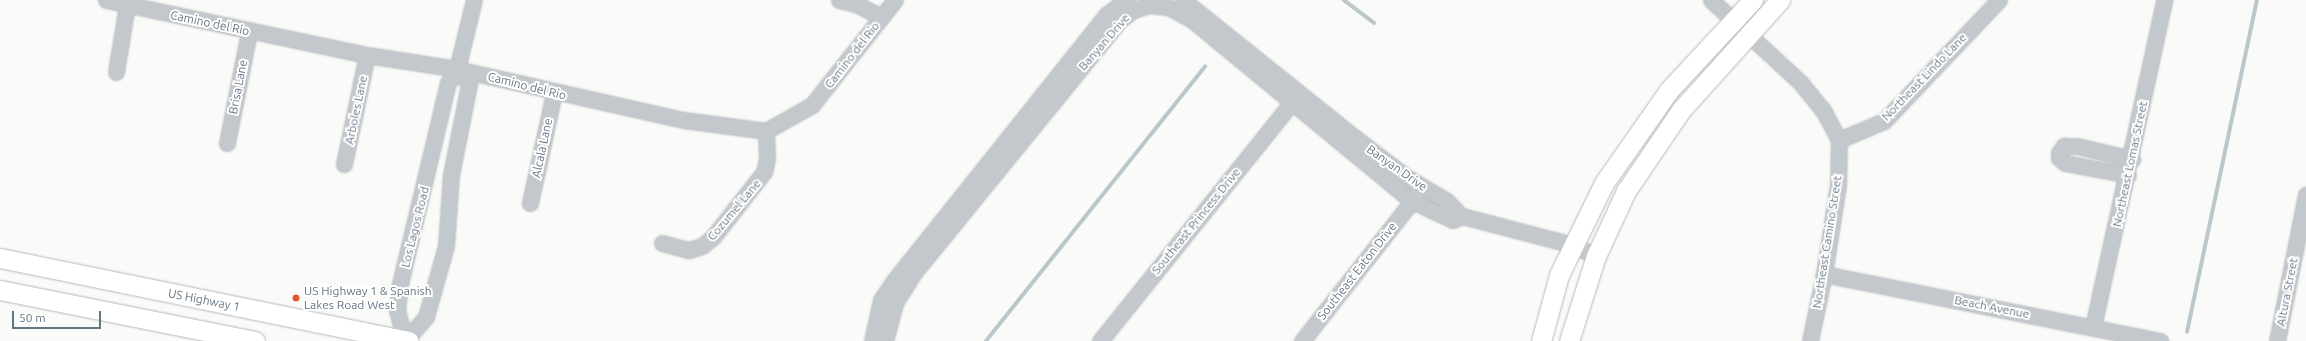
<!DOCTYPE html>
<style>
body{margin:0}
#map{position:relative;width:2306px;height:341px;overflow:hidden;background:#fafaf8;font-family:Ubuntu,sans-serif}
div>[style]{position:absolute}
.stream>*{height:3.5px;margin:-1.75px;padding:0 1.75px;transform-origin:1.75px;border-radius:1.75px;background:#bbc7cb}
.roads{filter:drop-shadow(0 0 1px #b5babe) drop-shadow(0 0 1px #b5babe)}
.minor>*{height:15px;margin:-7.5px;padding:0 7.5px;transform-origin:7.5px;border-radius:7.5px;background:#c3c8cc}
.major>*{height:19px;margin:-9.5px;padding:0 9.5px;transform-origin:9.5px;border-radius:9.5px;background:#fff}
.dots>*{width:11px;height:11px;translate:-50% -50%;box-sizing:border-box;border:2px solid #fff;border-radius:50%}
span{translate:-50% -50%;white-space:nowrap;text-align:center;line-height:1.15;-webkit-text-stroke:4px #fff;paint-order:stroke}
.street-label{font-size:12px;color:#657683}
.poi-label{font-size:12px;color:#657683}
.left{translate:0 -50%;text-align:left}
.scale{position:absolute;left:12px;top:311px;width:89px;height:18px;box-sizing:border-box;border:2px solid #657683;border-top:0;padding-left:5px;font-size:12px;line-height:14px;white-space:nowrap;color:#657683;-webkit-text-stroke:3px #fff;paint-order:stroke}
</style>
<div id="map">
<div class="stream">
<i style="left:1344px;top:0;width:38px;rotate:37deg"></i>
<i style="left:2187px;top:332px;width:339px;rotate:-78.1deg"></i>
<i style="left:986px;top:341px;width:351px;rotate:-51.4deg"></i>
</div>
<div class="roads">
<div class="minor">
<i style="left:106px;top:0;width:267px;rotate:11.9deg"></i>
<i style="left:367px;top:55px;width:91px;rotate:8.8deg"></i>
<i style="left:457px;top:69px;width:233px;rotate:12.7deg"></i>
<i style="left:684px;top:120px;width:83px;rotate:7.6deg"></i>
<i style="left:766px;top:131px;width:53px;rotate:-29.5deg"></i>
<i style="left:812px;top:105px;width:134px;rotate:-51.7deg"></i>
<i style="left:839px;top:0;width:17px;rotate:13deg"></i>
<i style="left:856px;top:4px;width:29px;rotate:27deg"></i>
<i style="left:1183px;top:0;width:219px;rotate:38.7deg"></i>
<i style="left:1354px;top:137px;width:68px;rotate:37.2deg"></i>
<i style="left:1408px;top:178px;width:45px;rotate:30.5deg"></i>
<i style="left:1447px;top:201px;width:21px;rotate:47deg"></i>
<i style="left:1711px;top:0;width:121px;rotate:42.7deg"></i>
<i style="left:1800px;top:82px;width:36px;rotate:51deg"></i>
<i style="left:1823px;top:110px;width:34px;rotate:62deg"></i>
<i style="left:1839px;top:140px;width:45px;rotate:91.3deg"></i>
<i style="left:1838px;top:185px;width:90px;rotate:98.9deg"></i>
<i style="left:1824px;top:274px;width:68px;rotate:101.8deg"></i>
<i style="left:116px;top:72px;width:68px;rotate:-80.7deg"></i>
<i style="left:1839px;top:140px;width:49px;rotate:-22.9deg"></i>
<i style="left:1884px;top:121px;width:167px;rotate:-46.5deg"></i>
<i style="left:227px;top:143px;width:113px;rotate:-78.8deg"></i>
<i style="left:344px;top:164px;width:111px;rotate:-78.1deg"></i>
<i style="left:2128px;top:175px;width:64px;rotate:-169.2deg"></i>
<i style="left:2065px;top:163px;width:8px;rotate:-140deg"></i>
<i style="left:2059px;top:158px;width:5px;rotate:-90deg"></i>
<i style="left:2059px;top:153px;width:9px;rotate:-54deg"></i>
<i style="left:2064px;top:146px;width:13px"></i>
<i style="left:2077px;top:146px;width:57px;rotate:13.3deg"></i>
<i style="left:530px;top:203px;width:113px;rotate:-77.7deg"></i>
<i style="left:662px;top:243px;width:28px;rotate:15deg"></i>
<i style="left:689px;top:250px;width:14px;rotate:-17deg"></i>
<i style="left:702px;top:246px;width:14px;rotate:-39deg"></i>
<i style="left:713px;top:237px;width:83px;rotate:-51.9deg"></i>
<i style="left:764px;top:172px;width:13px;rotate:-77deg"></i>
<i style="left:767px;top:159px;width:28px;rotate:-92deg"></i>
<i style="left:1824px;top:274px;width:343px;rotate:11.3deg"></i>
<i style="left:2093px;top:327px;width:335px;rotate:-77.7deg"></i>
<i style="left:405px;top:340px;width:30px;rotate:-105deg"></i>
<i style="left:397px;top:311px;width:27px;rotate:-84deg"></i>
<i style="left:400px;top:284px;width:207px;rotate:-76.6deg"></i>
<i style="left:448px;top:83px;width:17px;rotate:-57deg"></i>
<i style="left:457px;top:69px;width:71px;rotate:-76.2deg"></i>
<i style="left:405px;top:341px;width:32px;rotate:-49deg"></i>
<i style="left:426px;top:317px;width:74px;rotate:-74.3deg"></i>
<i style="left:446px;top:246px;width:71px;rotate:-86deg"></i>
<i style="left:451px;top:175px;width:93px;rotate:-78.8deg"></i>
<i style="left:469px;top:84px;width:19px;rotate:-129deg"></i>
<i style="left:872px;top:341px;width:42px;rotate:-77.6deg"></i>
<i style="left:881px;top:300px;width:22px;rotate:-56deg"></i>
<i style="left:893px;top:282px;width:342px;rotate:-51.4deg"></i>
<i style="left:1106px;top:15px;width:25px;rotate:-37deg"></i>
<i style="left:885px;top:341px;width:39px;rotate:-75deg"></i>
<i style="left:895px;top:303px;width:34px;rotate:-58deg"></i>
<i style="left:913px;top:274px;width:326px;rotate:-50.8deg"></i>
<i style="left:1119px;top:21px;width:18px;rotate:-38deg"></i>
<i style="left:1133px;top:10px;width:17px;rotate:-17deg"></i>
<i style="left:1149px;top:5px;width:19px;rotate:6deg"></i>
<i style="left:1168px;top:7px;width:26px;rotate:28deg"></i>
<i style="left:1191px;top:19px;width:286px;rotate:39.5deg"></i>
<i style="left:1412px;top:201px;width:45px;rotate:24.9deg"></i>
<i style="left:1453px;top:220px;width:10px;rotate:-24deg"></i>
<i style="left:1462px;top:216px;width:115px;rotate:14.6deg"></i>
<i style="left:1573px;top:245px;width:25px;rotate:26deg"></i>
<i style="left:1100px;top:341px;width:307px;rotate:-51.2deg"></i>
<i style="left:1302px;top:341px;width:178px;rotate:-51.8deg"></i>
<i style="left:2277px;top:341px;width:149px;rotate:-78.8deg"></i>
</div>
<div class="major">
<i style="left:0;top:258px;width:417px;rotate:11.5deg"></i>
<i style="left:0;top:290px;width:260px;rotate:11.3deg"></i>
<i style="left:1541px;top:341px;width:68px;rotate:-74.7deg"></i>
<i style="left:1559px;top:275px;width:102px;rotate:-63.9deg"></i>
<i style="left:1604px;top:183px;width:113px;rotate:-55deg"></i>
<i style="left:1669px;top:90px;width:123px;rotate:-47deg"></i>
<i style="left:1569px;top:341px;width:89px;rotate:-72.4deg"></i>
<i style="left:1596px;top:256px;width:72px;rotate:-65.2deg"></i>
<i style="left:1626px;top:191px;width:98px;rotate:-55.8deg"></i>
<i style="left:1681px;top:110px;width:148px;rotate:-48deg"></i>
</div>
</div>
<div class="dots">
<i style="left:296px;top:298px;background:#e4572e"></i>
</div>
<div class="street-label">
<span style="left:210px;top:23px;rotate:12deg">Camino del Rio</span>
<span style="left:1104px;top:42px;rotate:-49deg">Banyan Drive</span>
<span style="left:852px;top:55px;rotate:-52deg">Camino del Rio</span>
<span style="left:1924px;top:77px;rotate:-46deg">Northeast Lindo Lane</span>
<span style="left:527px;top:86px;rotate:14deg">Camino del Rio</span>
<span style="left:238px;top:87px;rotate:-79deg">Brisa Lane</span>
<span style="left:356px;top:110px;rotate:-78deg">Arboles Lane</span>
<span style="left:542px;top:148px;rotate:-78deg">Alcala Lane</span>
<span style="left:2130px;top:164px;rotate:-78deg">Northeast Lomas Street</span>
<span style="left:1397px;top:168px;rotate:35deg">Banyan Drive</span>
<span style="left:734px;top:210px;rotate:-50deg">Cozumel Lane</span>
<span style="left:1196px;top:221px;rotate:-51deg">Southeast Princess Drive</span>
<span style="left:415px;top:227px;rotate:-76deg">Los Lagos Road</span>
<span style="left:1827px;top:242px;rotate:-81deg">Northeast Camino Street</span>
<span style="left:1357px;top:271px;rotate:-52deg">Southeast Eaton Drive</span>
<span style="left:2287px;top:292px;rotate:-79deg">Altura Street</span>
<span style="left:204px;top:300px;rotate:11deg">US Highway 1</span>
<span style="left:1992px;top:307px;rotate:11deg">Beach Avenue</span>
</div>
<div class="poi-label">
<span class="left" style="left:304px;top:298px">US Highway 1 &amp; Spanish<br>Lakes Road West</span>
</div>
<div class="scale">50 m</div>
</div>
